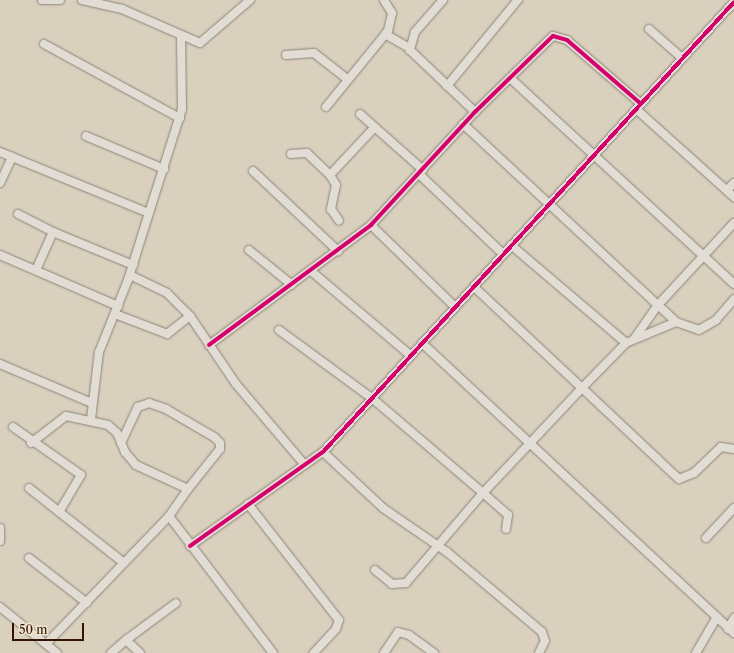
<!DOCTYPE html>
<style>
body{margin:0}
#map{position:relative;width:734px;height:653px;overflow:hidden;background:#d9d0be;font-family:"Libre Caslon Text",serif}
div>[style]{position:absolute}
.roads{filter:drop-shadow(0 0 1px #8d8478) drop-shadow(0 0 1px #8d8478)}
.street>*{height:8px;margin:-4px;padding:0 4px;transform-origin:4px;border-radius:4px;background:#e2ddd4}
.cycleway>*{height:4px;margin:-2px;padding:0 2px;transform-origin:2px;border-radius:2px;background:#d6006c}
span{translate:-50% -50%;white-space:nowrap;text-align:center;line-height:1.15;-webkit-text-stroke:3px #ede2ce;paint-order:stroke}
.scale{position:absolute;left:12px;top:623px;width:72px;height:18px;box-sizing:border-box;border:2px solid #311502;border-top:0;padding-left:5px;font-size:12px;line-height:14px;white-space:nowrap;color:#311502;-webkit-text-stroke:3px #ede2ce;paint-order:stroke}
</style>
<div id="map">
<div class="roads">
<div class="street">
<i style="left:42px;top:0;width:18px"></i>
<i style="left:82px;top:0;width:41px;rotate:12.7deg"></i>
<i style="left:122px;top:9px;width:85px;rotate:23.6deg"></i>
<i style="left:200px;top:43px;width:66px;rotate:-40.7deg"></i>
<i style="left:443px;top:0;width:43px;rotate:131.2deg"></i>
<i style="left:415px;top:32px;width:19px;rotate:106deg"></i>
<i style="left:410px;top:50px;width:90px;rotate:43.6deg"></i>
<i style="left:649px;top:29px;width:44px;rotate:41.3deg"></i>
<i style="left:385px;top:34px;width:28px;rotate:30deg"></i>
<i style="left:44px;top:44px;width:155px;rotate:28.6deg"></i>
<i style="left:286px;top:55px;width:28px;rotate:-4deg"></i>
<i style="left:314px;top:53px;width:42px;rotate:38.2deg"></i>
<i style="left:510px;top:78px;width:304px;rotate:42.6deg"></i>
<i style="left:447px;top:86px;width:112px;rotate:-50.5deg"></i>
<i style="left:326px;top:107px;width:98px;rotate:-50.8deg"></i>
<i style="left:388px;top:31px;width:18px;rotate:-77deg"></i>
<i style="left:392px;top:13px;width:15px;rotate:-122deg"></i>
<i style="left:636px;top:109px;width:132px;rotate:41.9deg"></i>
<i style="left:360px;top:114px;width:84px;rotate:41.6deg"></i>
<i style="left:463px;top:124px;width:266px;rotate:42.9deg"></i>
<i style="left:658px;top:305px;width:112px;rotate:-47.2deg"></i>
<i style="left:86px;top:136px;width:85px;rotate:22.9deg"></i>
<i style="left:0;top:152px;width:161px;rotate:22.3deg"></i>
<i style="left:149px;top:213px;width:70px;rotate:107.4deg"></i>
<i style="left:128px;top:280px;width:78px;rotate:111.9deg"></i>
<i style="left:99px;top:352px;width:67px;rotate:96.8deg"></i>
<i style="left:291px;top:154px;width:16px;rotate:-4deg"></i>
<i style="left:307px;top:153px;width:32px;rotate:44deg"></i>
<i style="left:330px;top:175px;width:12px;rotate:59deg"></i>
<i style="left:336px;top:185px;width:25px;rotate:102deg"></i>
<i style="left:331px;top:209px;width:14px;rotate:56deg"></i>
<i style="left:253px;top:171px;width:117px;rotate:43.3deg"></i>
<i style="left:419px;top:174px;width:116px;rotate:43.6deg"></i>
<i style="left:330px;top:175px;width:64px;rotate:-46.9deg"></i>
<i style="left:0;top:183px;width:29px;rotate:-65deg"></i>
<i style="left:727px;top:190px;width:10px;rotate:-45deg"></i>
<i style="left:149px;top:213px;width:109px;rotate:-72.4deg"></i>
<i style="left:182px;top:109px;width:73px;rotate:-90.8deg"></i>
<i style="left:18px;top:214px;width:39px;rotate:27deg"></i>
<i style="left:53px;top:232px;width:42px;rotate:114.1deg"></i>
<i style="left:371px;top:225px;width:117px;rotate:44.3deg"></i>
<i style="left:53px;top:232px;width:87px;rotate:22.4deg"></i>
<i style="left:511px;top:245px;width:151px;rotate:40.4deg"></i>
<i style="left:249px;top:250px;width:55px;rotate:39.1deg"></i>
<i style="left:0;top:255px;width:129px;rotate:23.4deg"></i>
<i style="left:311px;top:271px;width:130px;rotate:40.3deg"></i>
<i style="left:130px;top:275px;width:41px;rotate:25.9deg"></i>
<i style="left:167px;top:293px;width:33px;rotate:45deg"></i>
<i style="left:190px;top:316px;width:82px;rotate:55.9deg"></i>
<i style="left:236px;top:384px;width:106px;rotate:49.6deg"></i>
<i style="left:115px;top:314px;width:56px;rotate:21deg"></i>
<i style="left:167px;top:334px;width:29px;rotate:-38deg"></i>
<i style="left:676px;top:322px;width:54px;rotate:157.2deg"></i>
<i style="left:626px;top:343px;width:63px;rotate:134.4deg"></i>
<i style="left:582px;top:388px;width:133px;rotate:43.2deg"></i>
<i style="left:679px;top:479px;width:16px;rotate:-22deg"></i>
<i style="left:694px;top:473px;width:37px;rotate:-44deg"></i>
<i style="left:721px;top:447px;width:13px;rotate:9deg"></i>
<i style="left:279px;top:330px;width:117px;rotate:36.3deg"></i>
<i style="left:373px;top:399px;width:145px;rotate:40.5deg"></i>
<i style="left:483px;top:493px;width:144px;rotate:-46.7deg"></i>
<i style="left:582px;top:388px;width:148px;rotate:-136.9deg"></i>
<i style="left:634px;top:339px;width:42px;rotate:-54.8deg"></i>
<i style="left:658px;top:305px;width:25px;rotate:43deg"></i>
<i style="left:676px;top:322px;width:24px;rotate:19deg"></i>
<i style="left:699px;top:330px;width:20px;rotate:-30deg"></i>
<i style="left:716px;top:320px;width:28px;rotate:-49deg"></i>
<i style="left:422px;top:343px;width:426px;rotate:42.9deg"></i>
<i style="left:209px;top:345px;width:202px;rotate:-36.5deg"></i>
<i style="left:371px;top:225px;width:154px;rotate:-47.4deg"></i>
<i style="left:475px;top:112px;width:109px;rotate:-44.3deg"></i>
<i style="left:553px;top:36px;width:15px;rotate:16deg"></i>
<i style="left:567px;top:40px;width:96px;rotate:40.8deg"></i>
<i style="left:0;top:364px;width:100px;rotate:23deg"></i>
<i style="left:13px;top:427px;width:83px;rotate:35.2deg"></i>
<i style="left:81px;top:475px;width:43px;rotate:120.7deg"></i>
<i style="left:31px;top:443px;width:44px;rotate:-37.6deg"></i>
<i style="left:66px;top:416px;width:43px;rotate:12.1deg"></i>
<i style="left:108px;top:425px;width:12px;rotate:42deg"></i>
<i style="left:117px;top:433px;width:21px;rotate:67deg"></i>
<i style="left:125px;top:452px;width:17px;rotate:50deg"></i>
<i style="left:136px;top:465px;width:57px;rotate:24.8deg"></i>
<i style="left:188px;top:489px;width:33px;rotate:125deg"></i>
<i style="left:121px;top:443px;width:40px;rotate:-65deg"></i>
<i style="left:138px;top:407px;width:12px;rotate:-20deg"></i>
<i style="left:149px;top:403px;width:18px;rotate:19deg"></i>
<i style="left:166px;top:409px;width:56px;rotate:30.3deg"></i>
<i style="left:214px;top:437px;width:8px;rotate:45deg"></i>
<i style="left:220px;top:443px;width:6px;rotate:90deg"></i>
<i style="left:220px;top:449px;width:51px;rotate:128.7deg"></i>
<i style="left:323px;top:452px;width:82px;rotate:43deg"></i>
<i style="left:383px;top:508px;width:78px;rotate:34.5deg"></i>
<i style="left:447px;top:552px;width:124px;rotate:40.1deg"></i>
<i style="left:542px;top:632px;width:9px;rotate:72deg"></i>
<i style="left:545px;top:641px;width:13px;rotate:117deg"></i>
<i style="left:29px;top:488px;width:121px;rotate:38.3deg"></i>
<i style="left:248px;top:504px;width:147px;rotate:51.9deg"></i>
<i style="left:339px;top:620px;width:9px;rotate:108deg"></i>
<i style="left:336px;top:629px;width:33px;rotate:133deg"></i>
<i style="left:0;top:528px;width:13px;rotate:90deg"></i>
<i style="left:706px;top:538px;width:41px;rotate:-47deg"></i>
<i style="left:190px;top:546px;width:163px;rotate:-35.3deg"></i>
<i style="left:323px;top:452px;width:609px;rotate:-47.59deg"></i>
<i style="left:29px;top:558px;width:73px;rotate:37.8deg"></i>
<i style="left:375px;top:570px;width:22px;rotate:39deg"></i>
<i style="left:392px;top:584px;width:14px;rotate:-4deg"></i>
<i style="left:406px;top:583px;width:118px;rotate:-49.5deg"></i>
<i style="left:483px;top:493px;width:33px;rotate:41deg"></i>
<i style="left:508px;top:515px;width:14px;rotate:98deg"></i>
<i style="left:0;top:607px;width:73px;rotate:38.9deg"></i>
<i style="left:728px;top:629px;width:13px;rotate:-61deg"></i>
<i style="left:126px;top:640px;width:62px;rotate:-36.5deg"></i>
<i style="left:46px;top:644px;width:178px;rotate:-46.1deg"></i>
<i style="left:169px;top:516px;width:172px;rotate:52.8deg"></i>
<i style="left:111px;top:653px;width:20px;rotate:-41deg"></i>
<i style="left:126px;top:640px;width:19px;rotate:43deg"></i>
<i style="left:384px;top:653px;width:25px;rotate:-56deg"></i>
<i style="left:398px;top:632px;width:11px;rotate:15deg"></i>
<i style="left:409px;top:635px;width:31px;rotate:36deg"></i>
<i style="left:696px;top:653px;width:39px;rotate:-60deg"></i>
</div>
</div>
<div class="cycleway">
<i style="left:209px;top:345px;width:202px;rotate:-36.5deg"></i>
<i style="left:371px;top:225px;width:154px;rotate:-47.4deg"></i>
<i style="left:475px;top:112px;width:109px;rotate:-44.3deg"></i>
<i style="left:553px;top:36px;width:15px;rotate:16deg"></i>
<i style="left:567px;top:40px;width:96px;rotate:40.8deg"></i>
<i style="left:190px;top:546px;width:163px;rotate:-35.3deg"></i>
<i style="left:323px;top:452px;width:609px;rotate:-47.59deg"></i>
</div>
<div class="scale">50 m</div>
</div>
